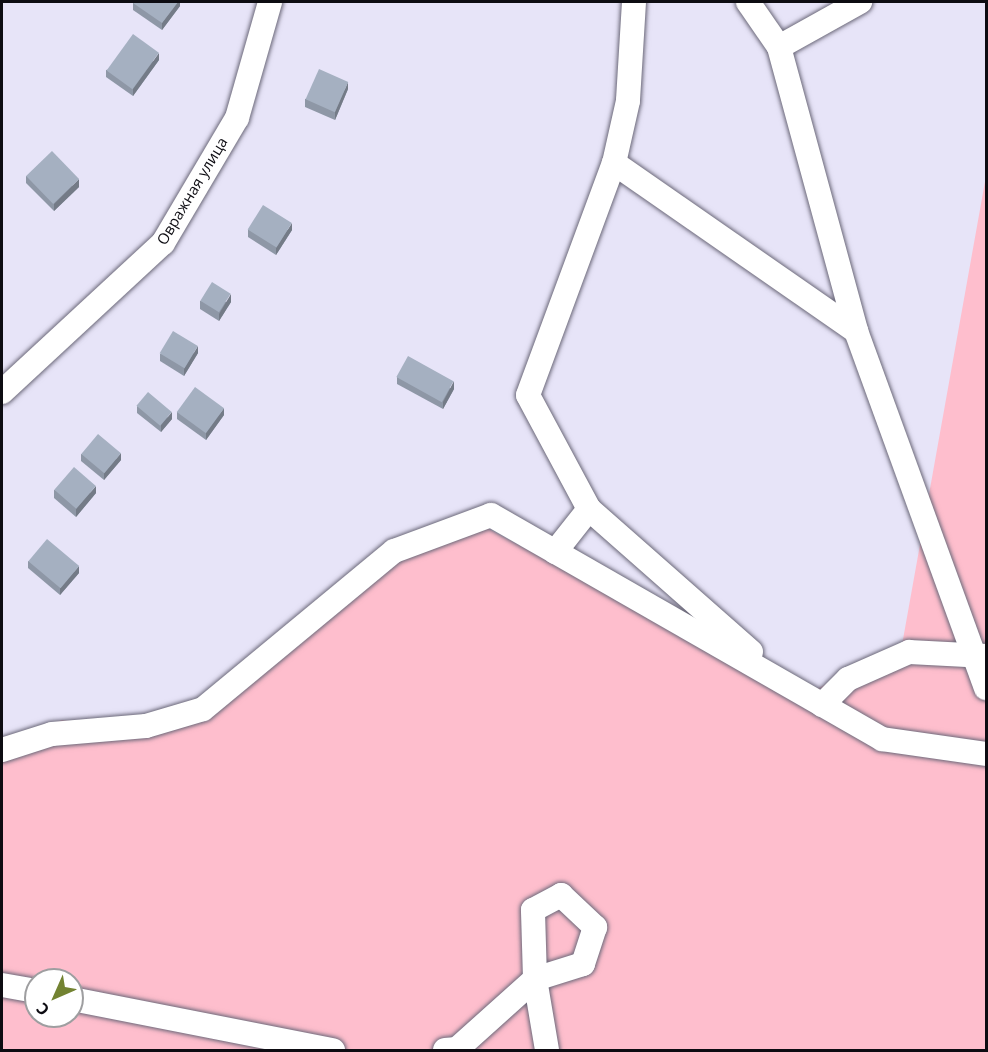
<!DOCTYPE html>
<meta charset="utf-8">
<style>
body{margin:0}
#map{position:relative;width:988px;height:1052px;overflow:hidden;background:#e7e4f8;font-family:"Open Sans",sans-serif}
div>[style]{position:absolute}
.green>*{inset:0;background:#febecd}
.roads{filter:drop-shadow(0 0 2px #6b6879) drop-shadow(0 0 2px #6b6879)}
.minor>*{height:24px;margin:-12px;padding:0 12px;transform-origin:12px;border-radius:12px;background:#fff}
.wall>*{inset:0;background:#8e97a6}
.shaded-wall>*{inset:0;background:#747b87}
.building>*{inset:0;background:#a5b0c1;transform-origin:0 0}
span{translate:-50% -50%;white-space:nowrap;text-align:center;line-height:1.15;-webkit-text-stroke:4.5px #fff;paint-order:stroke}
.street-label{font-size:15px;color:#0d0c12}
.frame{position:absolute;inset:0;border:3px solid #0d0c12;pointer-events:none}
.north{position:absolute;left:24px;top:968px;width:60px;height:60px;box-sizing:border-box;background:#fff;border:2px solid #9e9ea0;border-radius:50%;rotate:225deg;font-size:16px;font-weight:700;line-height:24px;text-align:center;color:#0d0c12}
.north::after{content:'';display:block;margin:auto;width:21px;height:27px;background:#738332;clip-path:polygon(50% 0,100% 100%,50% 72%,0 100%)}
</style>
<div id="map">
<div class="green">
<i style="clip-path:polygon(evenodd,986px 176px,986px 1050px,2px 1050px,2px 742px,62px 720px,162px 734px,400px 557px,487px 528px,801px 697px,902px 645px,986px 176px,36px 980px,72px 980px,72px 1016px,36px 1016px,36px 980px)"></i>
</div>
<div class="roads">
<div class="minor">
<i style="left:634px;top:2px;width:99px;rotate:93.5deg"></i>
<i style="left:628px;top:101px;width:64px;rotate:102.7deg"></i>
<i style="left:614px;top:163px;width:295px;rotate:34.8deg"></i>
<i style="left:748px;top:2px;width:55px;rotate:55.4deg"></i>
<i style="left:779px;top:47px;width:294px;rotate:74.8deg"></i>
<i style="left:856px;top:331px;width:380px;rotate:70deg"></i>
<i style="left:779px;top:47px;width:93px;rotate:-29.1deg"></i>
<i style="left:2px;top:392px;width:219px;rotate:-42.8deg"></i>
<i style="left:163px;top:243px;width:145px;rotate:-59.4deg"></i>
<i style="left:237px;top:118px;width:121px;rotate:-74.1deg"></i>
<i style="left:589px;top:509px;width:216px;rotate:41.4deg"></i>
<i style="left:555px;top:552px;width:55px;rotate:-51.7deg"></i>
<i style="left:589px;top:509px;width:129px;rotate:-118.2deg"></i>
<i style="left:528px;top:395px;width:247px;rotate:-69.7deg"></i>
<i style="left:822px;top:705px;width:37px;rotate:-45deg"></i>
<i style="left:848px;top:679px;width:67px;rotate:-23.9deg"></i>
<i style="left:909px;top:652px;width:77px;rotate:3deg"></i>
<i style="left:2px;top:750px;width:52px;rotate:-17.7deg"></i>
<i style="left:52px;top:734px;width:94px;rotate:-4.9deg"></i>
<i style="left:146px;top:726px;width:59px;rotate:-16.6deg"></i>
<i style="left:203px;top:709px;width:248px;rotate:-39.6deg"></i>
<i style="left:394px;top:551px;width:103px;rotate:-20.4deg"></i>
<i style="left:491px;top:515px;width:451px;rotate:29.8deg"></i>
<i style="left:882px;top:739px;width:105px;rotate:8.2deg"></i>
<i style="left:561px;top:895px;width:47px;rotate:43.3deg"></i>
<i style="left:595px;top:927px;width:39px;rotate:108deg"></i>
<i style="left:583px;top:964px;width:50px;rotate:162.6deg"></i>
<i style="left:535px;top:979px;width:69px;rotate:-91.7deg"></i>
<i style="left:533px;top:910px;width:32px;rotate:-28deg"></i>
<i style="left:2px;top:985px;width:35px;rotate:10deg"></i>
<i style="left:72px;top:999px;width:266px;rotate:11.1deg"></i>
<i style="left:445px;top:1050px;width:12px;rotate:-5deg"></i>
<i style="left:457px;top:1049px;width:105px;rotate:-41.9deg"></i>
<i style="left:535px;top:979px;width:72px;rotate:80.4deg"></i>
</div>
</div>
<div class="wall">
<i style="clip-path:polygon(180px 2px,180px 6px,162px 30px,133px 10px,133px 3px)"></i>
<i style="clip-path:polygon(159px 60px,133px 96px,106px 77px,106px 70px)"></i>
<i style="clip-path:polygon(348px 89px,335px 120px,305px 107px,305px 99px)"></i>
<i style="clip-path:polygon(26px 176px,79px 187px,54px 211px,26px 183px)"></i>
<i style="clip-path:polygon(248px 230px,292px 230px,276px 255px,248px 237px)"></i>
<i style="clip-path:polygon(200px 301px,231px 302px,219px 321px,200px 309px)"></i>
<i style="clip-path:polygon(198px 353px,184px 376px,160px 361px,160px 354px)"></i>
<i style="clip-path:polygon(397px 377px,454px 389px,443px 409px,397px 384px)"></i>
<i style="clip-path:polygon(137px 406px,172px 419px,161px 432px,137px 413px)"></i>
<i style="clip-path:polygon(177px 412px,224px 415px,206px 440px,177px 419px)"></i>
<i style="clip-path:polygon(81px 454px,121px 460px,104px 480px,81px 461px)"></i>
<i style="clip-path:polygon(54px 490px,96px 493px,76px 517px,54px 498px)"></i>
<i style="clip-path:polygon(28px 561px,79px 573px,60px 595px,28px 568px)"></i>
</div>
<div class="shaded-wall">
<i style="clip-path:polygon(178px 2px,180px 2px,180px 6px,162px 30px,162px 23px)"></i>
<i style="clip-path:polygon(159px 53px,159px 60px,133px 96px,133px 89px)"></i>
<i style="clip-path:polygon(348px 82px,348px 89px,335px 120px,335px 112px)"></i>
<i style="clip-path:polygon(79px 179px,79px 187px,54px 211px,54px 204px)"></i>
<i style="clip-path:polygon(292px 223px,292px 230px,276px 255px,276px 248px)"></i>
<i style="clip-path:polygon(231px 294px,231px 302px,219px 321px,219px 314px)"></i>
<i style="clip-path:polygon(198px 346px,198px 353px,184px 376px,184px 369px)"></i>
<i style="clip-path:polygon(454px 381px,454px 389px,443px 409px,443px 402px)"></i>
<i style="clip-path:polygon(224px 408px,224px 415px,206px 440px,206px 432px)"></i>
<i style="clip-path:polygon(172px 412px,172px 419px,161px 432px,161px 425px)"></i>
<i style="clip-path:polygon(121px 453px,121px 460px,104px 480px,104px 473px)"></i>
<i style="clip-path:polygon(96px 486px,96px 493px,76px 517px,76px 509px)"></i>
<i style="clip-path:polygon(79px 566px,79px 573px,60px 595px,60px 588px)"></i>
</div>
<div class="building">
<i style="clip-path:polygon(134px 2px,178px 2px,162px 23px,133px 3px)"></i>
<i style="left:133px;top:34px;width:32px;height:45px;rotate:36deg"></i>
<i style="left:319px;top:69px;width:32px;height:33px;rotate:24deg"></i>
<i style="left:52px;top:151px;width:39px;height:36px;rotate:46deg"></i>
<i style="left:263px;top:205px;width:34px;height:29px;rotate:32deg"></i>
<i style="left:212px;top:282px;width:22px;height:22px;rotate:32deg"></i>
<i style="left:173px;top:331px;width:29px;height:26px;rotate:31deg"></i>
<i style="left:408px;top:356px;width:52px;height:24px;rotate:29deg"></i>
<i style="left:195px;top:387px;width:36px;height:31px;rotate:36deg"></i>
<i style="left:148px;top:392px;width:31px;height:18px;rotate:40deg"></i>
<i style="left:98px;top:434px;width:30px;height:26px;rotate:40deg"></i>
<i style="left:74px;top:467px;width:29px;height:30px;rotate:41deg"></i>
<i style="left:47px;top:539px;width:42px;height:29px;rotate:40deg"></i>
</div>
<div class="street-label">
<span style="left:192px;top:191px;rotate:-59deg">Овражная улица</span>
</div>
<div class="frame"></div>
<div class="north">С</div>
</div>
